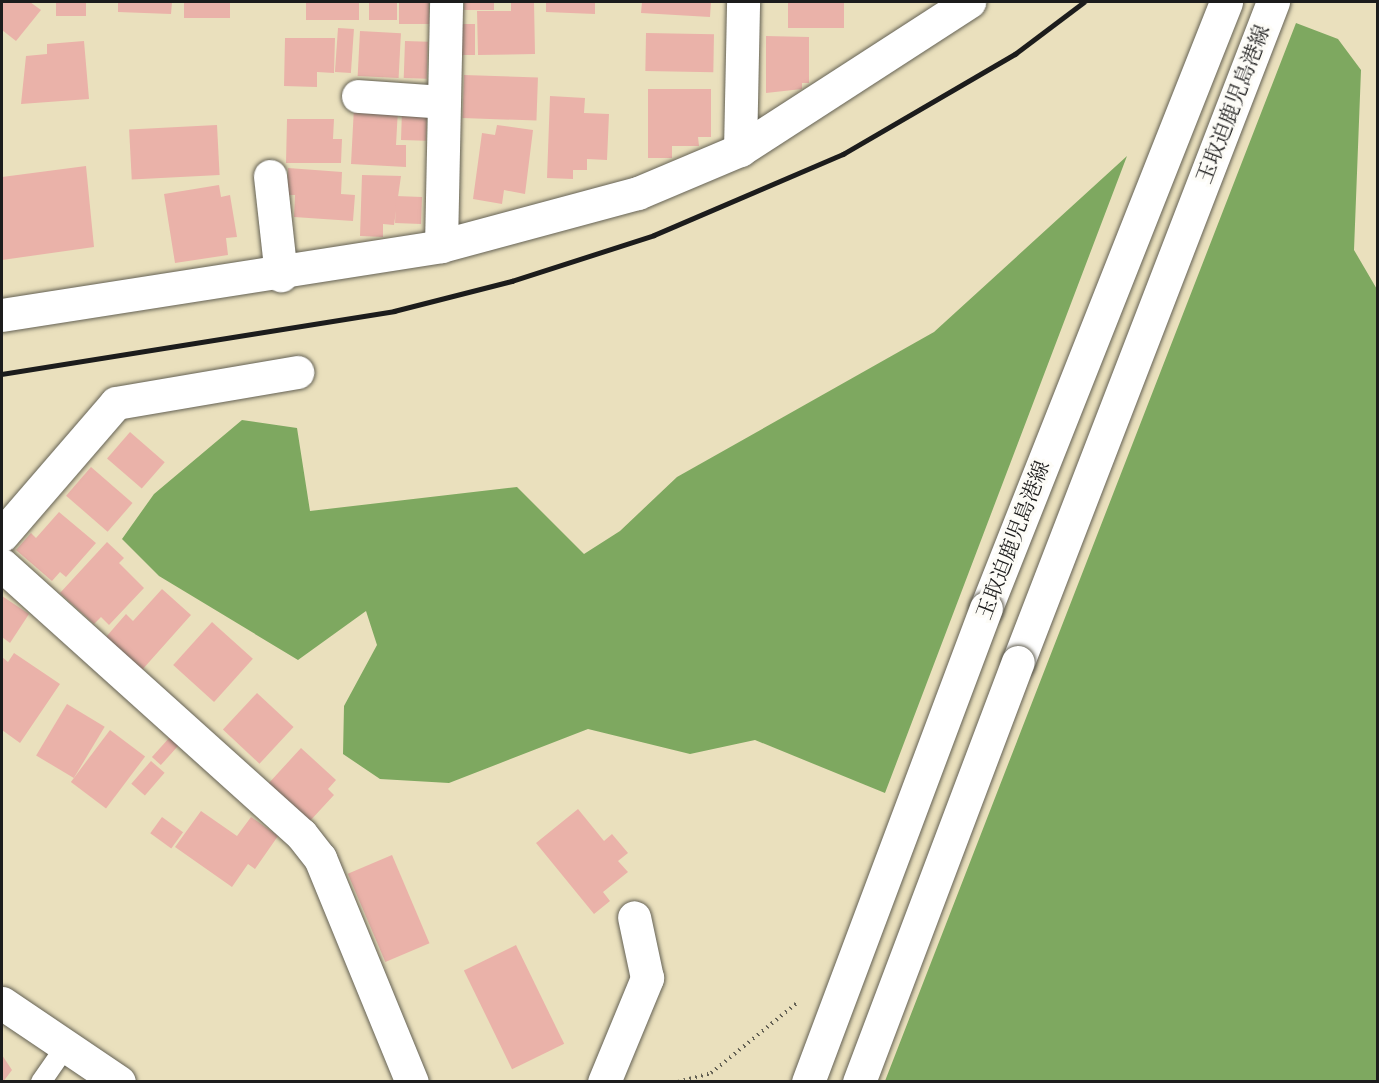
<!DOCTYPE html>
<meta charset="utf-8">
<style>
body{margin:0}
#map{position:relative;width:1379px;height:1083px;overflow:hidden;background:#eae0bd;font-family:"Gentium Book Plus","Noto Serif JP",serif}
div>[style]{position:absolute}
.forest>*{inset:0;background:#7ea860}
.building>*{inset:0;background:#eab2a9;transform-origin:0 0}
.path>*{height:4px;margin-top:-2px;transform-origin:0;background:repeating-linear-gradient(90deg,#646154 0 1.5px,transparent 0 6px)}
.roads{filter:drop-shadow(0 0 2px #646154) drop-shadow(0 0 2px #646154)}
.service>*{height:20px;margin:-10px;padding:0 10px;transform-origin:10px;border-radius:10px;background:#fff}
.minor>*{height:33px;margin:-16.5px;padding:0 16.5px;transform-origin:16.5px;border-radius:16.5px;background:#fff}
.secondary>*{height:33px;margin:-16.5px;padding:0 16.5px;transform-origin:16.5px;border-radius:16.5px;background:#fff}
.rail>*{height:4.5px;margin:-2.25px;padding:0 2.25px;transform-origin:2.25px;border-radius:2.25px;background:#1c1c1c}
.bridges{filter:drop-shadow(0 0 2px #646154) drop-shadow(0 0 2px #646154)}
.secondary-bridge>*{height:33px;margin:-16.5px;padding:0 16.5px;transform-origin:16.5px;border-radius:16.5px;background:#fff}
span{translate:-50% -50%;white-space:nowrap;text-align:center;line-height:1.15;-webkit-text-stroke:6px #fdfcf7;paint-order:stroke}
.street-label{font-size:21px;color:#1c1c1c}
.frame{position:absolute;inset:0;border:3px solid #1c1c1c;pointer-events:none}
</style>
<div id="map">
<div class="forest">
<i style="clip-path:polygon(1296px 23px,1338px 39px,1361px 70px,1354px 250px,1378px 291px,1377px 1081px,885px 1081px)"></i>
<i style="clip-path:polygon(1127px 156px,885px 793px,755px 740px,690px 754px,588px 729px,449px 783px,380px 779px,343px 754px,344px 706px,377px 645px,366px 611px,298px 660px,159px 576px,122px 539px,154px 494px,242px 420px,297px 428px,310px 511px,517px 487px,584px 554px,620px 531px,677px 477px,934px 332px)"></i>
</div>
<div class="building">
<i style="clip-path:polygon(2px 2px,30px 2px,41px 10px,16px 41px,2px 30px)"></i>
<i style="clip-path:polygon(118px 2px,172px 2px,171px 14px,118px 12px)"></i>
<i style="left:184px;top:2px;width:46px;height:16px"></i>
<i style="left:306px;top:2px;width:53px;height:18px"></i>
<i style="left:369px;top:2px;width:28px;height:18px"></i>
<i style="left:399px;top:2px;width:30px;height:22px"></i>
<i style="left:464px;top:2px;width:30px;height:8px"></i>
<i style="clip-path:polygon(511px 2px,534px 2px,535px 54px,478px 55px,477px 11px,511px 11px)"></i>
<i style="clip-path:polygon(546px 2px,595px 2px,595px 14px,546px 12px)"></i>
<i style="clip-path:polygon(642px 2px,711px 2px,710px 17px,641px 13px)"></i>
<i style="left:788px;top:2px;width:56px;height:26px"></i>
<i style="left:56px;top:3px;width:30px;height:13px"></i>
<i style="left:462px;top:24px;width:13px;height:31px"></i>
<i style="left:338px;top:28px;width:16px;height:44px;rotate:4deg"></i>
<i style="left:360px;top:31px;width:41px;height:45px;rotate:3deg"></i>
<i style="left:646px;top:33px;width:68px;height:38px;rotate:1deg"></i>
<i style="clip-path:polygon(766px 36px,809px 37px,809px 83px,802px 83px,802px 89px,766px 93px)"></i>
<i style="clip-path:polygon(285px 38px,335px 38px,334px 73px,317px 72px,317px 87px,284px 86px)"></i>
<i style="clip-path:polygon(84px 41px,89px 99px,21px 104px,26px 56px,47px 54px,47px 44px)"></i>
<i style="left:405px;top:41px;width:23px;height:37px;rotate:2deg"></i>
<i style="left:464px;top:75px;width:74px;height:43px;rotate:2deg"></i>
<i style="clip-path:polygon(648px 89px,711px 89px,711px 137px,698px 137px,699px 146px,672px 146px,672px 158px,648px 158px)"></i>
<i style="clip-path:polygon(550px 96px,585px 98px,584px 113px,609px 114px,607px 160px,587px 159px,587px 170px,573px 170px,573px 179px,547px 178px)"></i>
<i style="clip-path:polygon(354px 107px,398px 109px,396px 145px,406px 145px,406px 167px,351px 164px)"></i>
<i style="left:402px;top:111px;width:25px;height:29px;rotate:2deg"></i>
<i style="clip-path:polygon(287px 119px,334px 119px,333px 139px,342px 139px,341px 163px,286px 163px)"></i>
<i style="left:217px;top:125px;width:50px;height:88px;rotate:87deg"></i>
<i style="clip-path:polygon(497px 125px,533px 130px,525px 194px,504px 190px,502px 204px,473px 199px,482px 133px,495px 135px)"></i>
<i style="clip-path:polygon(86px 166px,94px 247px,2px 260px,2px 177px)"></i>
<i style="clip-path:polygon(288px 168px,342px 172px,341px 194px,355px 195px,353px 221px,294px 217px,295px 195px,287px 195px)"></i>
<i style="clip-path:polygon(362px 175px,401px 176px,394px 225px,383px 224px,383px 237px,360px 236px)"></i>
<i style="clip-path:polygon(219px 185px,221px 197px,230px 195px,237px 237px,226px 238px,228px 255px,175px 263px,164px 194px)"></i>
<i style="left:396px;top:196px;width:26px;height:27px;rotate:2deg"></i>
<i style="left:130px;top:432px;width:46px;height:35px;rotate:41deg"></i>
<i style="left:91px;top:467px;width:55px;height:38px;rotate:41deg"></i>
<i style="clip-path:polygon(59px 512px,96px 543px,66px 577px,60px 572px,52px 581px,16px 550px,31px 533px,36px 538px)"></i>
<i style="clip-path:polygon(107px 542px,124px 558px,119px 563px,144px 588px,109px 625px,101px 617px,94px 624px,60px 593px)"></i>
<i style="clip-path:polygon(162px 589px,191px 615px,142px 670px,106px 637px,126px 614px,133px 621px)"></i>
<i style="clip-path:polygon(2px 596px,29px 614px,10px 643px,2px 637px)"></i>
<i style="left:212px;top:622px;width:55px;height:58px;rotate:42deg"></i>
<i style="clip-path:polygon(14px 653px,60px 684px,20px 743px,2px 730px,2px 657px,8px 662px)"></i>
<i style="left:257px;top:693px;width:50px;height:50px;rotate:43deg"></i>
<i style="left:67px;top:704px;width:44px;height:60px;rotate:31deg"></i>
<i style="left:110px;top:730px;width:44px;height:65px;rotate:37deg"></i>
<i style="left:170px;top:737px;width:12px;height:27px;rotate:42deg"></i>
<i style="clip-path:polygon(301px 748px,336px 780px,328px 789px,334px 795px,309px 822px,268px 784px)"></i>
<i style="left:151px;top:761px;width:18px;height:30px;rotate:41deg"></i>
<i style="clip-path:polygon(578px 809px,604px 841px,612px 834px,628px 853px,618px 861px,628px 872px,603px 892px,610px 901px,594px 914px,536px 843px)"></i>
<i style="clip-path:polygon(201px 811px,237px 836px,251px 817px,278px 836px,255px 869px,248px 864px,232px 887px,175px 847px)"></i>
<i style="left:162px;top:817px;width:26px;height:20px;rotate:36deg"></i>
<i style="left:392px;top:855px;width:96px;height:48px;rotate:67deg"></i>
<i style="left:516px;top:945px;width:110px;height:58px;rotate:64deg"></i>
<i style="clip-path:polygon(2px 1055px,12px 1070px,3px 1082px,2px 1082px)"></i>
</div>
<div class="path">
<i style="left:678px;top:1082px;width:34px;rotate:-15deg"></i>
<i style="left:711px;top:1073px;width:112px;rotate:-39.2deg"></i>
</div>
<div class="roads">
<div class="service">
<i style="left:41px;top:1082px;width:44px;rotate:-55.2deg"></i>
</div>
<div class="minor">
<i style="left:358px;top:96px;width:86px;rotate:4deg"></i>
<i style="left:740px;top:150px;width:148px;rotate:-88.8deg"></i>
<i style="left:270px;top:176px;width:100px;rotate:83.7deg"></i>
<i style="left:441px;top:246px;width:244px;rotate:-88.8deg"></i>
<i style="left:2px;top:315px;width:444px;rotate:-8.9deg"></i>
<i style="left:441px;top:246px;width:204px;rotate:-15.1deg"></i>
<i style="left:638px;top:193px;width:111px;rotate:-22.9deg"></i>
<i style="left:740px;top:150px;width:273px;rotate:-32.9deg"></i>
<i style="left:2px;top:535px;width:174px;rotate:-49.2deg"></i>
<i style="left:116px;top:403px;width:184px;rotate:-9.7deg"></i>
<i style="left:2px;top:565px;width:402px;rotate:42deg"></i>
<i style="left:301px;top:834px;width:31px;rotate:52deg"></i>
<i style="left:320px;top:858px;width:242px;rotate:67.7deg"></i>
<i style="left:2px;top:1003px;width:141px;rotate:34deg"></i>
<i style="left:604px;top:1082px;width:113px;rotate:-67.5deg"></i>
<i style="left:647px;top:978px;width:62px;rotate:-102deg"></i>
</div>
<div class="secondary">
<i style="left:986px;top:608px;width:652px;rotate:-68.39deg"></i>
<i style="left:1018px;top:662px;width:708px;rotate:-68.88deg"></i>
</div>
</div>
<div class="rail">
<i style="left:2px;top:374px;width:397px;rotate:-9.1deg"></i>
<i style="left:394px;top:311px;width:122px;rotate:-14.3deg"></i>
<i style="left:512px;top:281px;width:149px;rotate:-17.9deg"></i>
<i style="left:654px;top:235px;width:206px;rotate:-23.2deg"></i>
<i style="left:843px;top:154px;width:199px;rotate:-30.2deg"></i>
<i style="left:1015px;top:54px;width:86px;rotate:-37deg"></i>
</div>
<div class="bridges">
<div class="secondary-bridge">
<i style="left:808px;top:1082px;width:506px;rotate:-69.42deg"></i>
<i style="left:859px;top:1082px;width:449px;rotate:-69.3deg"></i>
</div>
</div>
<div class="street-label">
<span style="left:1233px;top:104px;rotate:-69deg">玉取迫鹿児島港線</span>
<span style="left:1013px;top:540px;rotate:-69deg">玉取迫鹿児島港線</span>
</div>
<div class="frame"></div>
</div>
